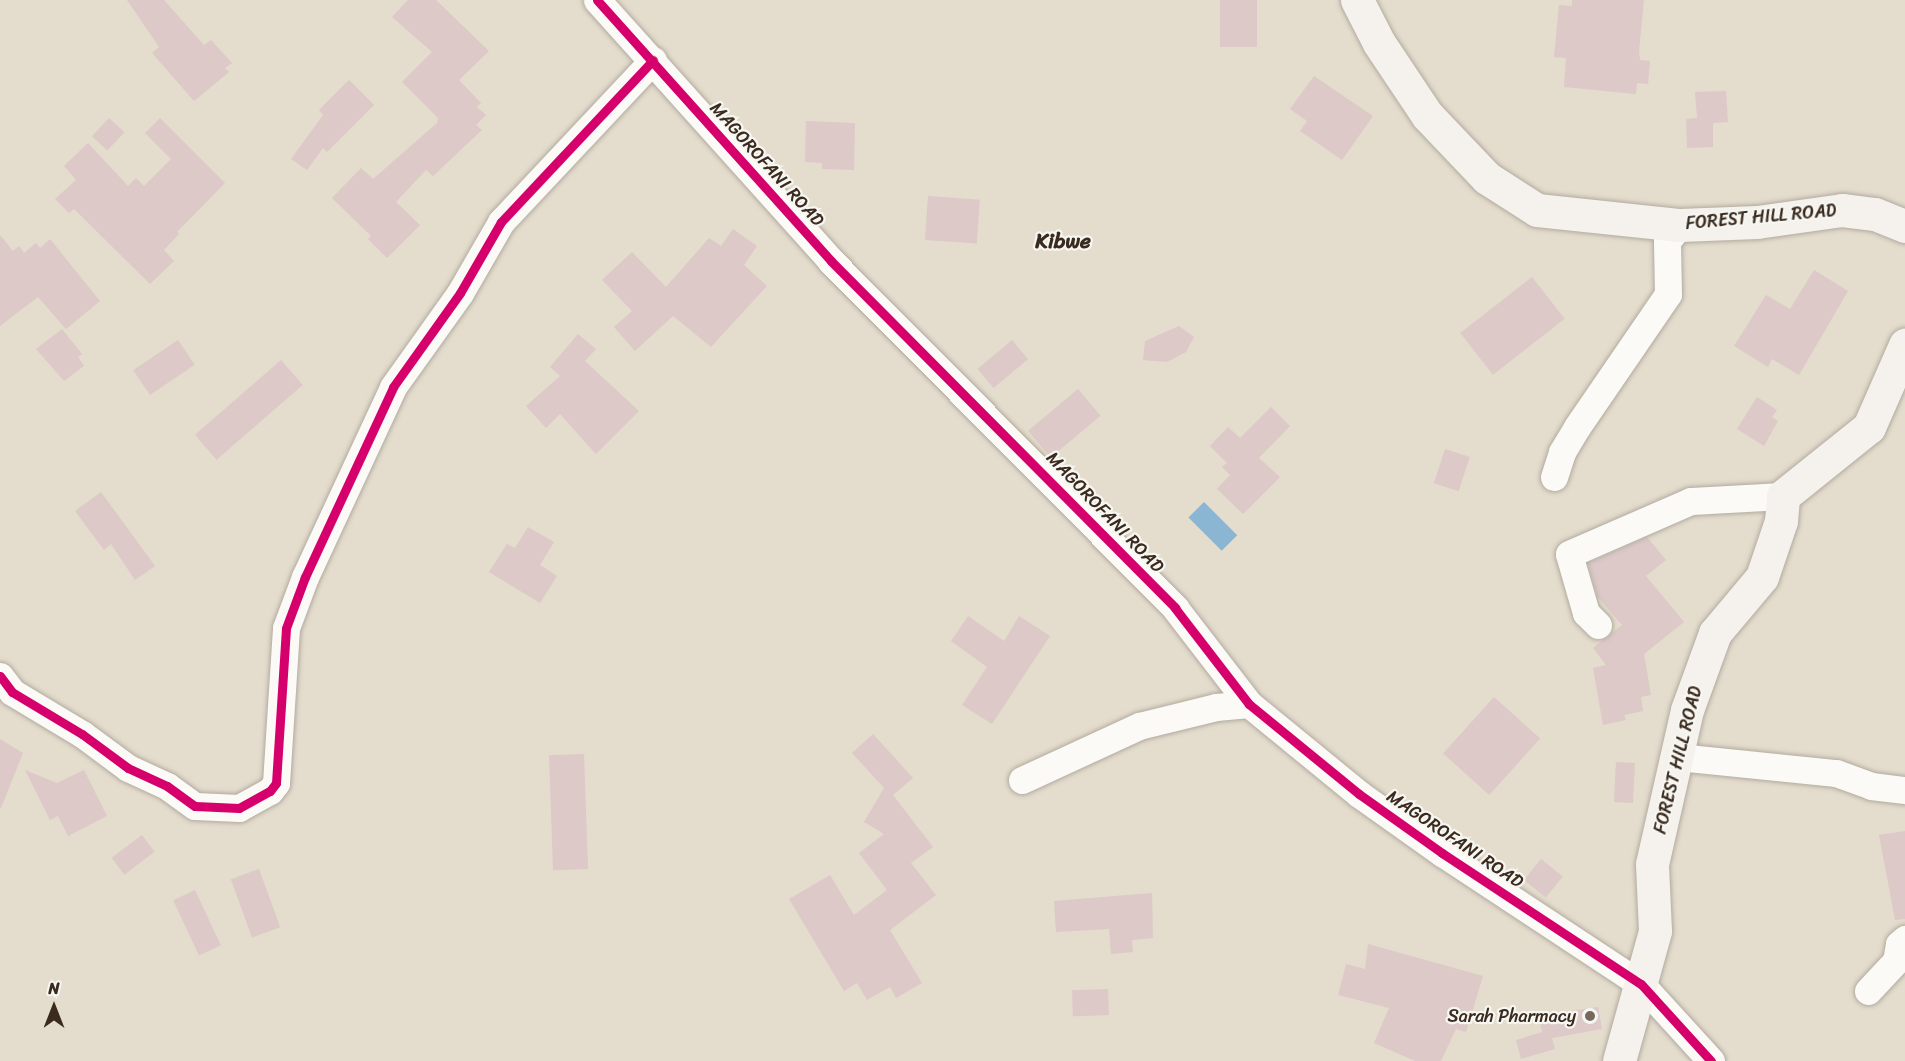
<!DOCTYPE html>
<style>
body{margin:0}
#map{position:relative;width:1905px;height:1061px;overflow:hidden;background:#e4dccc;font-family:Sriracha,sans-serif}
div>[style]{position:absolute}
.water>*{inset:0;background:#8ab6d4;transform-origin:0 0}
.building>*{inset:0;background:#dcc9c8;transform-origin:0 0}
.roads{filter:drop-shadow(0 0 2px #b1aba0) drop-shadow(0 0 2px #b1aba0)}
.street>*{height:27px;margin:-13.5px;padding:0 13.5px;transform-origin:13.5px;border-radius:13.5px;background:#fbfaf7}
.secondary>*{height:33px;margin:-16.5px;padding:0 16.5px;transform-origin:16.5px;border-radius:16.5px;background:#f5f1ec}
.cycleway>*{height:9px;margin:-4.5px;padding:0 4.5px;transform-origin:4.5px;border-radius:4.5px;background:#d6006c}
.dots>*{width:16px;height:16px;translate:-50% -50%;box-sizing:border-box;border:3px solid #f6f6f2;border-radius:50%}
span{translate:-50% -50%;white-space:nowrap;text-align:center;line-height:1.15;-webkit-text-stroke:4.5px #f6f6f2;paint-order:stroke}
.street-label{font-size:18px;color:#3b2a1e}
.poi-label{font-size:18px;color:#3b2a1e}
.right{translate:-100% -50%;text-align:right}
.quarter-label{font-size:21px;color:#3b2a1e;font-weight:700}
.north{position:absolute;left:24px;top:977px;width:60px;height:60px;-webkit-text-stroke:4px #f6f6f2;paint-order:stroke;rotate:0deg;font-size:16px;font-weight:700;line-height:24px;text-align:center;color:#3b2a1e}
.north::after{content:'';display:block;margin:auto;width:21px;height:27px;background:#3b2a1e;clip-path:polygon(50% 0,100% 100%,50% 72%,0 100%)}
</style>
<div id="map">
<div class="water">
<i style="left:1204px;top:502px;width:47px;height:22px;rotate:45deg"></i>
</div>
<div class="building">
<i style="clip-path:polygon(127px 0,164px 0,204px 45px,211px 40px,232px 63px,225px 68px,229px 72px,194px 101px,152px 53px,159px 47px)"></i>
<i style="clip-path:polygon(408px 0,436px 0,489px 51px,459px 80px,481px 103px,477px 107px,486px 115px,476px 125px,482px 130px,433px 176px,426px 170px,396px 202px,420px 225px,387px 258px,368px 239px,371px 236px,332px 198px,361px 168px,373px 179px,437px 123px,438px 118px,402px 82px,432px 52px,392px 17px)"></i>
<i style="left:1220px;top:0;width:37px;height:47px"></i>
<i style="clip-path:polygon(1572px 0,1644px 0,1639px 51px,1640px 60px,1650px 61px,1648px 84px,1637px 83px,1636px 94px,1564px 87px,1566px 58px,1554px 57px,1559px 5px,1572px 6px)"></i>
<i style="clip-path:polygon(1314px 76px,1373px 116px,1342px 160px,1300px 131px,1307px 121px,1290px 109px)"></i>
<i style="clip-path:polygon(349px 80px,374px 105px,327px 152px,323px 148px,307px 170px,291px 159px,323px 115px,319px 110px)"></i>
<i style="clip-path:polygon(1726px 91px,1728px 122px,1713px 123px,1713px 147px,1687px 148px,1686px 119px,1697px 118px,1695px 92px)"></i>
<i style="left:109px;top:118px;width:21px;height:25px;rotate:43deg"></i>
<i style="clip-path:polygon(160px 118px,225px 183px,177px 232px,179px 234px,164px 250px,174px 261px,150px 284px,74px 209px,69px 213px,55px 199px,76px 180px,64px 166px,88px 143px,128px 186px,136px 178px,144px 186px,171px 159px,145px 133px)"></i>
<i style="clip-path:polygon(806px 121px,855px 123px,854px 170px,822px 169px,822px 163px,805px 162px)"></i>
<i style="left:928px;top:196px;width:52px;height:44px;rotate:4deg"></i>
<i style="clip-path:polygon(733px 229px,757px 246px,744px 265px,767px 286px,711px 347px,673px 316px,635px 351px,614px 327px,632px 311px,602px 280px,632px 252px,666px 287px,709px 238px,721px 246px)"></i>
<i style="clip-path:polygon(0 235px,13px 251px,19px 246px,24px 253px,36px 243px,40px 248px,50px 239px,100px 301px,66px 329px,38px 297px,0 326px)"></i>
<i style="clip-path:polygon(1814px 270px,1848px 291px,1799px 375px,1772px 359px,1768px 367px,1734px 346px,1766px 295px,1790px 309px)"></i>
<i style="left:1532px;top:277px;width:53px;height:91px;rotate:52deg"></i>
<i style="clip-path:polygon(1179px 326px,1194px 337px,1186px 352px,1167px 362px,1143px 360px,1145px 341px)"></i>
<i style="clip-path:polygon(62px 329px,82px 354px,78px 357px,84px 366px,64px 381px,36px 349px)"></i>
<i style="clip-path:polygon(578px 334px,596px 349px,585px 361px,639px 411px,596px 454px,560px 414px,546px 428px,526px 406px,560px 376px,550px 367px)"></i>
<i style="left:178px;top:340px;width:30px;height:54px;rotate:56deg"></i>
<i style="left:1012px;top:340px;width:25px;height:45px;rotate:50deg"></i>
<i style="left:281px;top:360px;width:33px;height:114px;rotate:49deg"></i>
<i style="left:1078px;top:389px;width:35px;height:65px;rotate:50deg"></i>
<i style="clip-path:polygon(1757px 397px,1777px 410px,1772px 417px,1778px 421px,1764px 446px,1737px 429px)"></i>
<i style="clip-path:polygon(1271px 407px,1290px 426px,1259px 458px,1280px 477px,1243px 514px,1217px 489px,1230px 475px,1222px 467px,1227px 463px,1210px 446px,1228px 427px,1240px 438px)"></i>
<i style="left:1445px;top:449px;width:26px;height:36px;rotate:18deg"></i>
<i style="clip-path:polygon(101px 492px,155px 566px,135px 580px,111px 544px,104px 550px,75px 511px)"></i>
<i style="clip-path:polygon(528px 527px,554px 542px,540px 565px,557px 576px,540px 603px,489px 572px,507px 544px,515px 548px)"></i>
<i style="clip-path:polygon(1647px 537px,1666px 560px,1646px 576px,1684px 622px,1644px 654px,1651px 695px,1641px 697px,1643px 711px,1624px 715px,1626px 720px,1603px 725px,1593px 668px,1606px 665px,1593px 648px,1622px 625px,1597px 596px,1588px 563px)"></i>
<i style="clip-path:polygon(968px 616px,1004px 641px,1019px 616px,1050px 636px,992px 724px,962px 705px,987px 667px,951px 641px)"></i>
<i style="left:1494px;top:697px;width:62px;height:76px;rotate:42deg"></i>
<i style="clip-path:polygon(873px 734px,913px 778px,893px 795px,933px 847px,911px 863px,936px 895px,890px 930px,922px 983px,896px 998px,890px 987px,867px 1000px,857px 983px,844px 991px,789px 899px,830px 875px,854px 915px,887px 890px,859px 853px,884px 834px,864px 822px,884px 788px,852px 753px)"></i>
<i style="clip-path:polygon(0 739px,23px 753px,1px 808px,0 808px)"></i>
<i style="left:584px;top:754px;width:115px;height:35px;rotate:88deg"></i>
<i style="left:1616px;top:762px;width:19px;height:40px;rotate:3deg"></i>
<i style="clip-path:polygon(25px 770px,57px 783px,84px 770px,107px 816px,68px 836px,58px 816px,50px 820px)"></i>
<i style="clip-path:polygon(1905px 831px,1905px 919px,1895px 920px,1879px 835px)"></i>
<i style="left:142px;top:835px;width:21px;height:38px;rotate:53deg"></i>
<i style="left:1541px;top:859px;width:28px;height:27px;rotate:39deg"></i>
<i style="left:259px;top:869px;width:62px;height:30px;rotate:70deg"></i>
<i style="left:195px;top:890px;width:61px;height:24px;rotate:65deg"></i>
<i style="clip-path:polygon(1152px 893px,1153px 938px,1132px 940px,1133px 952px,1111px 954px,1109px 929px,1056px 932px,1054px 901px)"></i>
<i style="clip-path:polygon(1368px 944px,1483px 976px,1466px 1032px,1456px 1029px,1441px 1061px,1415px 1061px,1374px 1043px,1389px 1008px,1338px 995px,1346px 964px,1365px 969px)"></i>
<i style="left:1108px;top:989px;width:26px;height:36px;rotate:88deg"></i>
<i style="clip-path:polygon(1598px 1007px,1602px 1029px,1552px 1038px,1555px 1049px,1521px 1059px,1516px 1040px,1542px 1032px,1538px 1016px)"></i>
</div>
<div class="roads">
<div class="street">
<i style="left:597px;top:0;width:351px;rotate:48.1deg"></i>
<i style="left:831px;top:261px;width:489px;rotate:45.2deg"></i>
<i style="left:1175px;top:608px;width:121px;rotate:52.4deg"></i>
<i style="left:1249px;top:704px;width:142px;rotate:39.3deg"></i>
<i style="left:1359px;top:794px;width:102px;rotate:35.4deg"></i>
<i style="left:1442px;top:853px;width:238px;rotate:33.4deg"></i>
<i style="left:1641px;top:984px;width:104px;rotate:47.7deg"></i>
<i style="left:1554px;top:477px;width:26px;rotate:-72deg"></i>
<i style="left:1562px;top:452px;width:29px;rotate:-59deg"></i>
<i style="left:1577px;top:427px;width:161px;rotate:-55.6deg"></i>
<i style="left:1668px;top:294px;width:53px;rotate:-91.1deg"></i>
<i style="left:1667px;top:241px;width:21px;rotate:-51deg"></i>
<i style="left:1598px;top:625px;width:17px;rotate:-135deg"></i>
<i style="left:1586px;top:613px;width:61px;rotate:-106.1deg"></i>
<i style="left:1569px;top:554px;width:133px;rotate:-23.5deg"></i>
<i style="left:1691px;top:501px;width:92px;rotate:-3.1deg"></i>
<i style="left:0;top:676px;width:20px;rotate:53deg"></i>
<i style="left:12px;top:692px;width:82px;rotate:31deg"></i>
<i style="left:82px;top:734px;width:57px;rotate:36.5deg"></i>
<i style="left:128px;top:768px;width:43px;rotate:24.8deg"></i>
<i style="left:167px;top:786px;width:34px;rotate:36deg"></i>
<i style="left:195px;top:806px;width:44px;rotate:2.6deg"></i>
<i style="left:239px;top:808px;width:35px;rotate:-29deg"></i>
<i style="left:270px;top:791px;width:10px;rotate:-53deg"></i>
<i style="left:276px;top:783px;width:155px;rotate:-86.3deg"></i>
<i style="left:286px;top:628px;width:54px;rotate:-69.6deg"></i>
<i style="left:305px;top:577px;width:209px;rotate:-65.1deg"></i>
<i style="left:393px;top:387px;width:115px;rotate:-54.5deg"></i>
<i style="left:460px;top:293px;width:82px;rotate:-60deg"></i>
<i style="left:501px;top:222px;width:222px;rotate:-46.8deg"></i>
<i style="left:1678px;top:757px;width:159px;rotate:5.8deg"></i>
<i style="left:1836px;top:773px;width:37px;rotate:20deg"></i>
<i style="left:1871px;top:786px;width:34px;rotate:7deg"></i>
<i style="left:1022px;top:780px;width:129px;rotate:-24.8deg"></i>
<i style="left:1139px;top:726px;width:79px;rotate:-13.9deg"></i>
<i style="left:1216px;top:707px;width:33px;rotate:-5deg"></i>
<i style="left:1868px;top:991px;width:41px;rotate:-47deg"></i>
<i style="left:1896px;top:961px;width:17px;rotate:-80deg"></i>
<i style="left:1899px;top:944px;width:8px;rotate:-40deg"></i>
</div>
<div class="secondary">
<i style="left:1357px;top:0;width:48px;rotate:62.9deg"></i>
<i style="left:1379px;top:43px;width:87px;rotate:56.3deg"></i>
<i style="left:1427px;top:115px;width:87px;rotate:46.4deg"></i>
<i style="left:1487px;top:178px;width:59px;rotate:32.6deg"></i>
<i style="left:1537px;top:210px;width:144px;rotate:6deg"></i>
<i style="left:1680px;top:225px;width:77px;rotate:-2.2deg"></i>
<i style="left:1757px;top:222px;width:86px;rotate:-8deg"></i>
<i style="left:1842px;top:210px;width:33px;rotate:7deg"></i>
<i style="left:1875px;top:214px;width:32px;rotate:22deg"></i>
<i style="left:1619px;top:1061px;width:135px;rotate:-74.5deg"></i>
<i style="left:1655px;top:931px;width:67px;rotate:-92.6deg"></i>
<i style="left:1652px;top:864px;width:158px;rotate:-77.2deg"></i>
<i style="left:1687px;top:710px;width:82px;rotate:-70deg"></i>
<i style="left:1715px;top:633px;width:73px;rotate:-50deg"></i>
<i style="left:1762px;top:577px;width:59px;rotate:-71.3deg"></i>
<i style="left:1781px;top:521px;width:25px;rotate:-85deg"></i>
<i style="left:1783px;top:496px;width:110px;rotate:-38.7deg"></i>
<i style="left:1869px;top:427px;width:90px;rotate:-66.3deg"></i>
</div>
</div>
<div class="cycleway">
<i style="left:597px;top:0;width:351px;rotate:48.1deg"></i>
<i style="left:831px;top:261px;width:489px;rotate:45.2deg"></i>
<i style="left:1175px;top:608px;width:121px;rotate:52.4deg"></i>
<i style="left:1249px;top:704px;width:142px;rotate:39.3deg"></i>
<i style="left:1359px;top:794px;width:102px;rotate:35.4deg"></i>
<i style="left:1442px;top:853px;width:238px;rotate:33.4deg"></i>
<i style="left:1641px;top:984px;width:104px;rotate:47.7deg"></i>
<i style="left:0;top:676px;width:20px;rotate:53deg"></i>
<i style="left:12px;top:692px;width:82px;rotate:31deg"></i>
<i style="left:82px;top:734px;width:57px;rotate:36.5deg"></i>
<i style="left:128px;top:768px;width:43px;rotate:24.8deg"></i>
<i style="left:167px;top:786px;width:34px;rotate:36deg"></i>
<i style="left:195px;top:806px;width:44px;rotate:2.6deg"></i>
<i style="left:239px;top:808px;width:35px;rotate:-29deg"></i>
<i style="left:270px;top:791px;width:10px;rotate:-53deg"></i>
<i style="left:276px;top:783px;width:155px;rotate:-86.3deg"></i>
<i style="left:286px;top:628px;width:54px;rotate:-69.6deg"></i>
<i style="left:305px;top:577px;width:209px;rotate:-65.1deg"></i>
<i style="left:393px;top:387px;width:115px;rotate:-54.5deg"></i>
<i style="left:460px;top:293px;width:82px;rotate:-60deg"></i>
<i style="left:501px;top:222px;width:222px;rotate:-46.8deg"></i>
</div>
<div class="dots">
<i style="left:1590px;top:1016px;background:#76685b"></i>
</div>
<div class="street-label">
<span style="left:767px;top:164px;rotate:48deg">MAGOROFANI ROAD</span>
<span style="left:1761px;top:217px;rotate:-5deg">FOREST HILL ROAD</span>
<span style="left:1105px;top:512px;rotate:46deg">MAGOROFANI ROAD</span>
<span style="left:1678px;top:760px;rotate:-76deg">FOREST HILL ROAD</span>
<span style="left:1455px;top:839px;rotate:34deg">MAGOROFANI ROAD</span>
</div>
<div class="poi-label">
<span class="right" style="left:1576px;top:1016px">Sarah Pharmacy</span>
</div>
<div class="quarter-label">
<span style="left:1063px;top:241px">Kibwe</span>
</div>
<div class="north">N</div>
</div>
